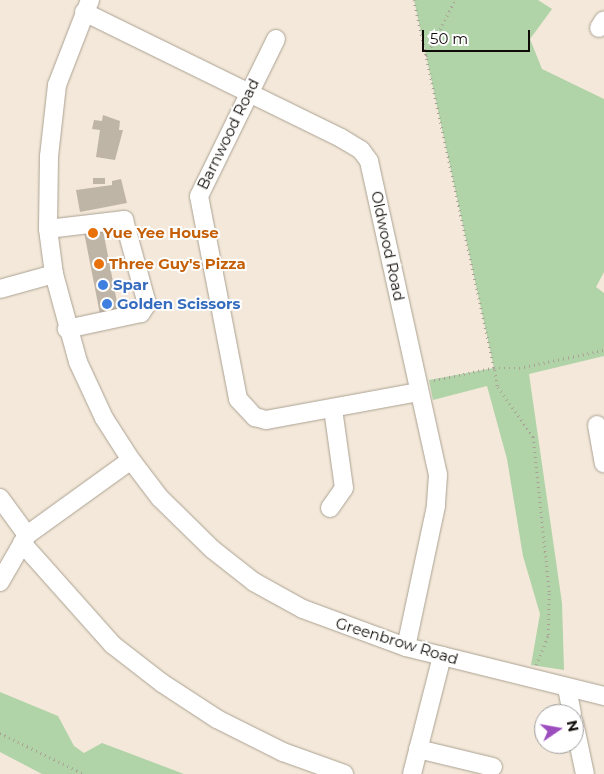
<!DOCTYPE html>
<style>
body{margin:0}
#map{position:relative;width:604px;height:774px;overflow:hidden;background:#f3e8d9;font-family:Montserrat,sans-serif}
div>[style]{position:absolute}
.green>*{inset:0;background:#b0d3a8}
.building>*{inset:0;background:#bfb5a6;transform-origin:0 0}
.path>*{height:2.5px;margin-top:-1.25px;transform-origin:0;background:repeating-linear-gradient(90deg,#aaa196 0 1px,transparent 0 5px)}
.roads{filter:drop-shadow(0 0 1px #aba192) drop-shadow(0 0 1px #aba192)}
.minor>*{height:18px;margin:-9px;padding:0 9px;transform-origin:9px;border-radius:9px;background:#fff}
.dots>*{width:14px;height:14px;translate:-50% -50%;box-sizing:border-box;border:2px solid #fff;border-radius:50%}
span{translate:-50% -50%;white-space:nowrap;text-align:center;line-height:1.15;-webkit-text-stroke:4px #fff;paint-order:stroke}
.street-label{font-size:15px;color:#0f0b07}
.food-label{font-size:15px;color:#c56008;font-weight:700}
.left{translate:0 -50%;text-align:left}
.shop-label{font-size:15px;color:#366cbe;font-weight:700}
.north{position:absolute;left:534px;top:704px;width:50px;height:50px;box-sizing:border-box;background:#fff;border:1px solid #9f9d9c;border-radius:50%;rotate:78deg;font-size:14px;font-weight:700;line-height:20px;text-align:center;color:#0f0b07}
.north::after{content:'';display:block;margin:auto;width:18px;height:22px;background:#9d4ebe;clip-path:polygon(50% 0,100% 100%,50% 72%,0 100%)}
.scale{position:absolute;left:422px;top:30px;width:108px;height:22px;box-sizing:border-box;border:2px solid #0f0b07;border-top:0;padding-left:6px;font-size:15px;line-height:18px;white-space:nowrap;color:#0f0b07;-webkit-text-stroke:4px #fff;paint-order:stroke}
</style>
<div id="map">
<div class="green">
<i style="clip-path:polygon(414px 0,538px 0,552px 9px,530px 39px,542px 69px,604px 99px,604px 272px,596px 287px,604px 293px,604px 356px,529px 374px,562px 603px,564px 670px,531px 665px,540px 614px,523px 556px,507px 459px,487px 386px,433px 400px,429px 380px,494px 368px)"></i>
<i style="clip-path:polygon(0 692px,58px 716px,74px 746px,84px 753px,102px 743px,184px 774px,42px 774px,0 752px)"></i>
</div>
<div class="building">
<i style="clip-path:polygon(103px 115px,120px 121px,119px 130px,123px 130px,115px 160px,96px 157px,100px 130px,92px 129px,94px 120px,102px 121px)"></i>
<i style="left:93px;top:178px;width:12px;height:6px"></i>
<i style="clip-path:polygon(121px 179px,127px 203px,80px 212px,76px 190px,112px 185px,112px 181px)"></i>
<i style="left:102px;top:225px;width:86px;height:19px;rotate:79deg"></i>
</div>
<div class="path">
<i style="left:414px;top:0;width:377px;rotate:77.7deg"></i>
<i style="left:494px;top:368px;width:62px;rotate:168deg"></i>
<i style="left:426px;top:56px;width:63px;rotate:-62.6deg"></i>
<i style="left:536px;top:665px;width:32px;rotate:-68deg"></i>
<i style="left:548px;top:635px;width:43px;rotate:-88.7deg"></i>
<i style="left:549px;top:592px;width:156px;rotate:-95.9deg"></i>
<i style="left:533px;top:437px;width:62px;rotate:-125.2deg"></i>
<i style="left:497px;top:386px;width:18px;rotate:-99deg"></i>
<i style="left:494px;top:368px;width:25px"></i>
<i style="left:519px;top:368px;width:87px;rotate:-12deg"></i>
<i style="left:0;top:733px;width:93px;rotate:26deg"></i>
</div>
<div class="roads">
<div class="minor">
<i style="left:90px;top:0;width:91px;rotate:111.2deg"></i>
<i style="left:57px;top:85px;width:71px;rotate:96.4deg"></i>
<i style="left:49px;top:156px;width:73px;rotate:90.8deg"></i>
<i style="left:48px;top:229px;width:45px;rotate:82.4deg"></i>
<i style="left:54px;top:274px;width:91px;rotate:74.7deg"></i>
<i style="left:78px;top:362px;width:62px;rotate:65.1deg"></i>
<i style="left:104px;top:418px;width:50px;rotate:57.3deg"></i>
<i style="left:131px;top:460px;width:48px;rotate:52.7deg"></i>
<i style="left:160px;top:498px;width:73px;rotate:44.4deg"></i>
<i style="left:212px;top:549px;width:53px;rotate:38.2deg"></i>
<i style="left:254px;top:582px;width:56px;rotate:28.9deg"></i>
<i style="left:303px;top:609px;width:110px;rotate:20.3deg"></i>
<i style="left:406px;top:647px;width:204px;rotate:13.9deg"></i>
<i style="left:84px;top:12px;width:286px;rotate:26.1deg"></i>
<i style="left:341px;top:138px;width:23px;rotate:31deg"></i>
<i style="left:361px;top:150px;width:14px;rotate:54deg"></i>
<i style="left:369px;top:161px;width:321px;rotate:77.6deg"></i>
<i style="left:438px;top:475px;width:31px;rotate:94deg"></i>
<i style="left:436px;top:506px;width:144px;rotate:102deg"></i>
<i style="left:599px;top:28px;width:9px;rotate:-58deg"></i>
<i style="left:276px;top:39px;width:175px;rotate:116.1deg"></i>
<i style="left:199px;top:196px;width:207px;rotate:79.1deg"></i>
<i style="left:238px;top:399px;width:25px;rotate:47deg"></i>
<i style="left:255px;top:417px;width:11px;rotate:15deg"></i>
<i style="left:266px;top:420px;width:155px;rotate:-10.4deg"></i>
<i style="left:48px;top:229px;width:77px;rotate:-6.8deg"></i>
<i style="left:124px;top:220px;width:87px;rotate:74.7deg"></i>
<i style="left:147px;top:304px;width:11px;rotate:124deg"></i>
<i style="left:141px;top:313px;width:76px;rotate:167.8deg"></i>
<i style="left:0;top:289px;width:56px;rotate:-15.5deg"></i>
<i style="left:597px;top:425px;width:39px;rotate:80deg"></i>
<i style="left:0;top:498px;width:46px;rotate:53.9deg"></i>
<i style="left:330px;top:508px;width:24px;rotate:-55deg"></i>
<i style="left:344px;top:488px;width:80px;rotate:-97.9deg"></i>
<i style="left:22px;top:543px;width:137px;rotate:48.3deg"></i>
<i style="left:113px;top:645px;width:62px;rotate:37.8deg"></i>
<i style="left:162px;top:683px;width:66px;rotate:33.2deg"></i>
<i style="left:217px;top:719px;width:74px;rotate:26.6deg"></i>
<i style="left:283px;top:752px;width:65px;rotate:19.8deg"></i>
<i style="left:0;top:582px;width:54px;rotate:-60.1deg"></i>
<i style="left:27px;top:535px;width:128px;rotate:-35.8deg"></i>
<i style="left:567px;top:688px;width:26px;rotate:79deg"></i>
<i style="left:574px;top:722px;width:53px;rotate:78.1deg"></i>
<i style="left:418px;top:749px;width:77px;rotate:13.5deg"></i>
<i style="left:412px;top:774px;width:122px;rotate:-75.7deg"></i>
</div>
</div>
<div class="dots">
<i style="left:93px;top:233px;background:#e8710a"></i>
<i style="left:99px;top:264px;background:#e8710a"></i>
<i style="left:103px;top:285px;background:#3f7fe0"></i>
<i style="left:107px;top:304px;background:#3f7fe0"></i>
</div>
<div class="street-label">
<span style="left:228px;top:134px;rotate:-64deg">Barnwood Road</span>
<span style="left:388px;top:246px;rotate:78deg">Oldwood Road</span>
<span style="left:397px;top:641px;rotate:17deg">Greenbrow Road</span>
</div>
<div class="food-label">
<span class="left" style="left:103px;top:233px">Yue Yee House</span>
<span class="left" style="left:109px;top:264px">Three Guy's Pizza</span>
</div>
<div class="shop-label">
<span class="left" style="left:113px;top:285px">Spar</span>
<span class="left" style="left:117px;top:304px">Golden Scissors</span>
</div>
<div class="north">N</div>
<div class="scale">50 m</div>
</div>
